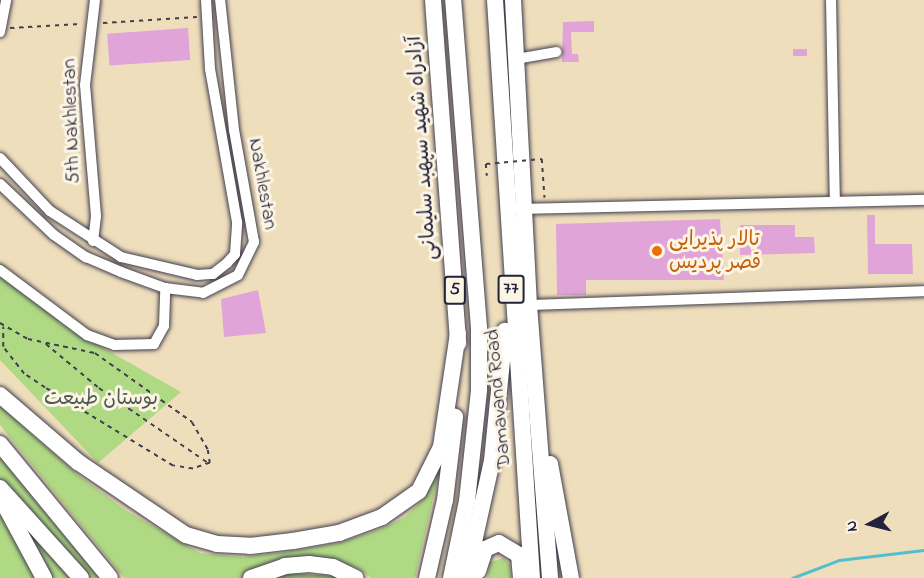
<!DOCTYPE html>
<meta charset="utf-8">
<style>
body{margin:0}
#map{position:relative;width:924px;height:578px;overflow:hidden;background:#efdebc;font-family:"Indie Flower","Playpen Sans Arabic",sans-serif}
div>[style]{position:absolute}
.green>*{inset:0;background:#b0d984}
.forest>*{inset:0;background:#8cb972}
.stream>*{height:3px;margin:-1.5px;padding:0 1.5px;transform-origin:1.5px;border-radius:1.5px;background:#53becf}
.building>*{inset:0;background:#e0a4d8;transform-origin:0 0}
.path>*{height:1.5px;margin-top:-0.75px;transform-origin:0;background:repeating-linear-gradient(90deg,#413e4e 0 4.5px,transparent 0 9px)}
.roads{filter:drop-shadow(0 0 2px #413e4e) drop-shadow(0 0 2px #413e4e)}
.minor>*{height:10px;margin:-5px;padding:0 5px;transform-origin:5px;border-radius:5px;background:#fff}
.highway>*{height:16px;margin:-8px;padding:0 8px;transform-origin:8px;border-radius:8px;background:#fff}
.path-bridge>*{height:1.5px;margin-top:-0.75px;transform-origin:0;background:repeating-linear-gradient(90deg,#413e4e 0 4.5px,transparent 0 9px)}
.dots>*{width:16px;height:16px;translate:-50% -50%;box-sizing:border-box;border:3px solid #fcf5e5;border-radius:50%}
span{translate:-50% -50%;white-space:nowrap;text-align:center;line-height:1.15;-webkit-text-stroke:6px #fcf5e5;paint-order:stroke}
.shield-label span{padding:2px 4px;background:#fcf5e5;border:2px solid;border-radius:4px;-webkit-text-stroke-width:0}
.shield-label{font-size:18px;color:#22223b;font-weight:700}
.street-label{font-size:20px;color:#22223b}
.food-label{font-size:20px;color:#c56008}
.left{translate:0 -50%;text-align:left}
.park-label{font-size:20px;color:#4d5951}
.north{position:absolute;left:840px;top:494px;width:60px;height:60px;-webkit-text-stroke:4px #fcf5e5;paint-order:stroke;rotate:263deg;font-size:16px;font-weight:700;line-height:24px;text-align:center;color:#22223b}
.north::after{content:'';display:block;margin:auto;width:21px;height:27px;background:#22223b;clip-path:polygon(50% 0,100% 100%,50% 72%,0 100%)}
</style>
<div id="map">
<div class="green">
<i style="clip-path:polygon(0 261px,61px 324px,181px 392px,98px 463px,0 360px)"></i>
<i style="clip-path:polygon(0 406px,78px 475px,127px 511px,200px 553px,243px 557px,280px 553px,339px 543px,381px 529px,405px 517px,424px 499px,440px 468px,415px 578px,371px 578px,358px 568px,334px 560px,242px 578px,124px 578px,0 425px)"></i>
<i style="clip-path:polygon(0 455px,103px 578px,0 578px)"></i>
<i style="clip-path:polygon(504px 558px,510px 565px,511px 578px,487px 578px,490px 562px)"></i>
</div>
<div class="forest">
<i style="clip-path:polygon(288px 573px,334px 576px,337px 578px,276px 578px)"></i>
</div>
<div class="stream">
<i style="left:792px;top:578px;width:50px;rotate:-21deg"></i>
<i style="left:839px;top:560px;width:86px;rotate:-6.7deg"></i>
</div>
<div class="building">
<i style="clip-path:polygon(594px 21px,594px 32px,571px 32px,572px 54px,578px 54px,579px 62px,562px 62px,563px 22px)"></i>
<i style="left:188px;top:28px;width:32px;height:81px;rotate:86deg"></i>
<i style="left:793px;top:49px;width:14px;height:7px"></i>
<i style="clip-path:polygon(867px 215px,875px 215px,875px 244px,912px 244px,913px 274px,868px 274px)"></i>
<i style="clip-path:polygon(720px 219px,724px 280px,586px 280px,586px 295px,557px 295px,556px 224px)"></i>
<i style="clip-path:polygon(740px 225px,795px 225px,795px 237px,814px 237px,815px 253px,740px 255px)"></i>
<i style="clip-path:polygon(258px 290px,266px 333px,224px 337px,221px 299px)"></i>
</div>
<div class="path">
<i style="left:103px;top:23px;width:94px;rotate:-3.7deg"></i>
<i style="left:10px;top:28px;width:70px;rotate:-3.3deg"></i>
<i style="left:542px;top:159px;width:39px;rotate:86deg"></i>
<i style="left:486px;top:164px;width:12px;rotate:85deg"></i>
<i style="left:0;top:323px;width:32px;rotate:30deg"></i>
<i style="left:28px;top:339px;width:68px;rotate:11.8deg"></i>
<i style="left:95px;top:353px;width:119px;rotate:35.4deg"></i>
<i style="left:192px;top:422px;width:32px;rotate:60deg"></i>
<i style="left:208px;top:450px;width:13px;rotate:81deg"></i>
<i style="left:210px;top:463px;width:18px;rotate:161deg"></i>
<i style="left:193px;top:469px;width:20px;rotate:-171deg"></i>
<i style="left:173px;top:466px;width:150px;rotate:-148.6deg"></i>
<i style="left:45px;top:388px;width:25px;rotate:-146deg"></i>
<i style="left:24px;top:374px;width:34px;rotate:-128deg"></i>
<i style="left:3px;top:347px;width:20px;rotate:-90deg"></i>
<i style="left:46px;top:344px;width:69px;rotate:39.7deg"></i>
<i style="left:99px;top:388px;width:132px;rotate:34.5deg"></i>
</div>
<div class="roads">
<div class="minor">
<i style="left:831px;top:0;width:201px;rotate:88.9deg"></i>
<i style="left:0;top:32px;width:33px;rotate:-79deg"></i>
<i style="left:516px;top:59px;width:41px;rotate:-9.9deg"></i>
<i style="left:0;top:158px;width:73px;rotate:46.7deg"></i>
<i style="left:50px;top:211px;width:85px;rotate:32.9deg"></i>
<i style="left:121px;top:257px;width:78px;rotate:13.3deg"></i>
<i style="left:197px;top:275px;width:16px;rotate:-4deg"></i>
<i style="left:213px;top:274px;width:18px;rotate:-38deg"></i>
<i style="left:227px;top:263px;width:12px;rotate:-48deg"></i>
<i style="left:235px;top:254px;width:32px;rotate:-86deg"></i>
<i style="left:237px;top:222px;width:155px;rotate:-100deg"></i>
<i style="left:210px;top:69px;width:69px;rotate:-93.3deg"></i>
<i style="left:0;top:184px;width:74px;rotate:43.4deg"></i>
<i style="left:54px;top:235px;width:39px;rotate:35deg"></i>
<i style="left:86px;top:257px;width:38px;rotate:23deg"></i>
<i style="left:121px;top:272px;width:47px;rotate:20deg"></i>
<i style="left:165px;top:288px;width:38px;rotate:7deg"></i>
<i style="left:203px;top:293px;width:39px;rotate:-27deg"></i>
<i style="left:238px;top:275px;width:37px;rotate:-64deg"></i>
<i style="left:254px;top:242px;width:114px;rotate:-100.1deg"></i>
<i style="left:234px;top:130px;width:131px;rotate:-96.1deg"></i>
<i style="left:523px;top:209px;width:401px;rotate:-1.3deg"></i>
<i style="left:93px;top:241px;width:25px;rotate:-83deg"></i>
<i style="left:96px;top:216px;width:131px;rotate:-94.8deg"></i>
<i style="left:85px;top:85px;width:86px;rotate:-83.3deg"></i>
<i style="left:0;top:270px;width:109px;rotate:36.8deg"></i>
<i style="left:87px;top:335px;width:29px;rotate:20deg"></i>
<i style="left:114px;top:345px;width:40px;rotate:-1.4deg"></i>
<i style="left:154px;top:344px;width:21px;rotate:-61deg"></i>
<i style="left:164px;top:326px;width:38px;rotate:-88deg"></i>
<i style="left:529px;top:305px;width:395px;rotate:-2deg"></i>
</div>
<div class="highway">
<i style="left:433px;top:0;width:344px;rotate:85.8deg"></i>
<i style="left:495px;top:0;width:579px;rotate:86.34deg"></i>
<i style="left:513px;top:0;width:305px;rotate:87deg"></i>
<i style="left:529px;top:305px;width:274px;rotate:85.6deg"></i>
<i style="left:0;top:395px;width:103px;rotate:40.7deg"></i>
<i style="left:78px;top:462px;width:130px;rotate:34.1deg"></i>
<i style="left:186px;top:535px;width:32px;rotate:16deg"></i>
<i style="left:217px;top:544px;width:33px;rotate:3deg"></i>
<i style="left:250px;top:546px;width:43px;rotate:-6.6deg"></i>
<i style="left:293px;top:541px;width:47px;rotate:-9.9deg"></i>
<i style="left:339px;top:533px;width:46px;rotate:-20.4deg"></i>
<i style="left:382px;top:517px;width:45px;rotate:-35.1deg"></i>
<i style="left:419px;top:491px;width:49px;rotate:-63.4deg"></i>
<i style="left:441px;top:447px;width:115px;rotate:-81.5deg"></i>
<i style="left:0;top:444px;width:173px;rotate:50.6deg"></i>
<i style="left:550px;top:464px;width:116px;rotate:79.6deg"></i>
<i style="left:0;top:488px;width:121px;rotate:48deg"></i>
<i style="left:2px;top:500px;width:89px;rotate:61.7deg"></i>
<i style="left:478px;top:571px;width:23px;rotate:-72deg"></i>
<i style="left:485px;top:549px;width:15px;rotate:-23deg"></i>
<i style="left:499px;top:543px;width:23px;rotate:31deg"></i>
<i style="left:519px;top:555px;width:23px;rotate:85deg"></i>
<i style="left:251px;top:578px;width:36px;rotate:-19deg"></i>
<i style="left:285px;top:566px;width:24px;rotate:-5deg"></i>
<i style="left:309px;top:564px;width:24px;rotate:7deg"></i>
<i style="left:333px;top:567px;width:25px;rotate:26deg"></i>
<i style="left:427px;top:578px;width:80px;rotate:-77deg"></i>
<i style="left:445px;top:500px;width:84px;rotate:-83.1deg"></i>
<i style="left:451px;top:578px;width:79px;rotate:-78.3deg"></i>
<i style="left:467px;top:501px;width:112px;rotate:-83.8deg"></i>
<i style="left:479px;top:390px;width:62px;rotate:-90deg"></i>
<i style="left:479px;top:328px;width:329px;rotate:-94.5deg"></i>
<i style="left:466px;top:578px;width:120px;rotate:-77.5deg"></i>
<i style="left:492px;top:461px;width:131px;rotate:-84.3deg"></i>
</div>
</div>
<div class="path-bridge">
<i style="left:486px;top:164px;width:56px;rotate:-5.1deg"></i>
</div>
<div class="dots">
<i style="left:657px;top:251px;background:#e8710a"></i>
</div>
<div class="shield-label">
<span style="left:511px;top:289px">77</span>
<span style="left:455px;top:290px">5</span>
</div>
<div class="street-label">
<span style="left:72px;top:121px;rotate:-92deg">5th Nakhlestan</span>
<span style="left:423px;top:148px;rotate:-94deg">آزادراه شهید سپهبد سلیمانی</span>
<span style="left:262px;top:184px;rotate:80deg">Nakhlestan</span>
<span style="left:499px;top:399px;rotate:-95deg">Damavand Road</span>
</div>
<div class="food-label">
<span class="left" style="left:669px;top:252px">تالار پذیرایی<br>قصر پردیس</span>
</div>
<div class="park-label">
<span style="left:101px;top:399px">بوستان طبیعت</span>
</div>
<div class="north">N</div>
</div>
